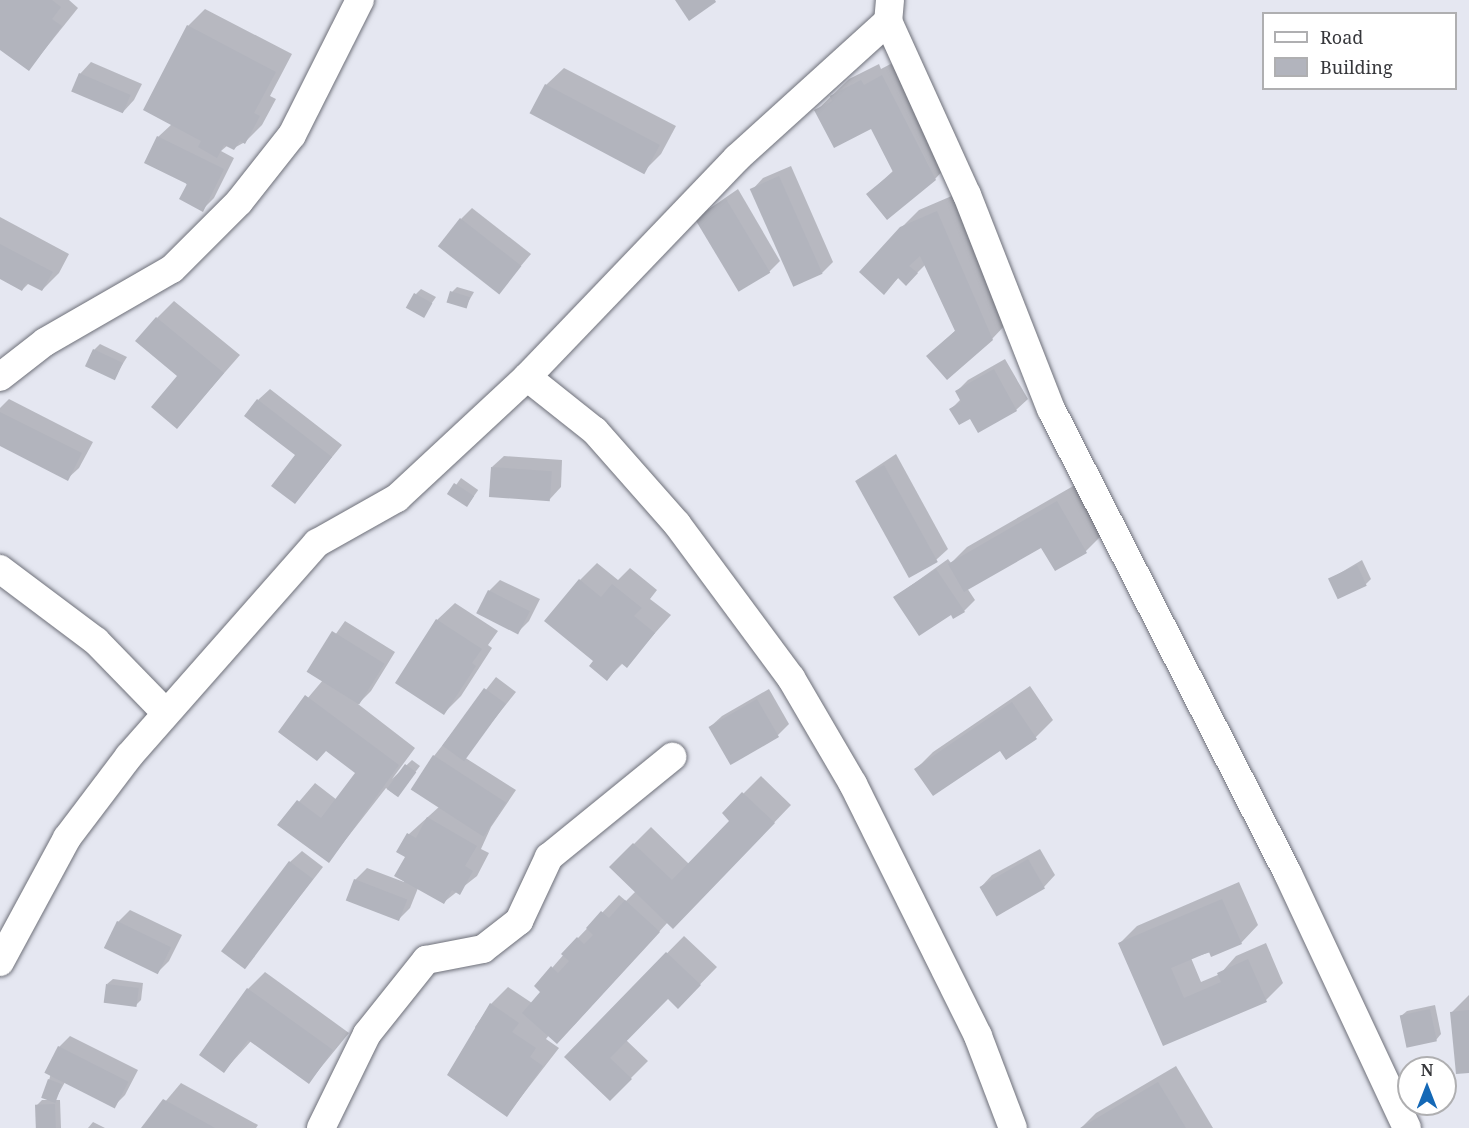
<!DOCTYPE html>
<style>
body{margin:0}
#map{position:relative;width:1469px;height:1128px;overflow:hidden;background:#e5e7f1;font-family:"Noto Serif",serif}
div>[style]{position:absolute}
.shadow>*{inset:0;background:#0003;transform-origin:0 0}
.building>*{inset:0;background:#b2b4bd;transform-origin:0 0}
.roads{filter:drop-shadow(0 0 2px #6e7079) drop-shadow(0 0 2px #6e7079)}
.street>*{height:28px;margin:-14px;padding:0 14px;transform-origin:14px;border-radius:14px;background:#fff}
span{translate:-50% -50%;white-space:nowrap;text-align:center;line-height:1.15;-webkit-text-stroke:4.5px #fff;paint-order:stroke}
.legend{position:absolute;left:1262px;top:12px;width:195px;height:78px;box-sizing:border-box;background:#fff;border:2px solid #afafb1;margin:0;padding:8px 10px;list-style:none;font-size:18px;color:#36373b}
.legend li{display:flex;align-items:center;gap:12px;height:30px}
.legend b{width:30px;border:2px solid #afafb1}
.north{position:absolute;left:1397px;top:1056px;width:60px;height:60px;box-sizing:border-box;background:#fff;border:2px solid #afafb1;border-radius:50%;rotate:0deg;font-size:16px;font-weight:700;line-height:24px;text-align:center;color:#36373b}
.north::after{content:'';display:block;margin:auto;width:21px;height:27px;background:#1468b6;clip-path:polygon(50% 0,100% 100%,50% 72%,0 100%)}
</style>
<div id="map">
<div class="shadow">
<i style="clip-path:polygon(0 0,69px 0,78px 8px,29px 69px,0 48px)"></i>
<i style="clip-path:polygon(205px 9px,292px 54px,270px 96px,276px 99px,262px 125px,245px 142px,234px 148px,228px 145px,221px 151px,234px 158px,214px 198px,202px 210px,158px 137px,172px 124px,188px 26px)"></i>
<i style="clip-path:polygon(900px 59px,952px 161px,935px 179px,868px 194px,894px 170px,871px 127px,816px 111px,849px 79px,879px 64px,881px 69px)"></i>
<i style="clip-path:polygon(91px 62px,142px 84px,134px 100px,123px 112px,80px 74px)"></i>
<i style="clip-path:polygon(564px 68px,676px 126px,661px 154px,644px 171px,546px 85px)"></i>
<i style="clip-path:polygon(791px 166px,833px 262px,822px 273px,752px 190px,763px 178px)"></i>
<i style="clip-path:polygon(738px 189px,780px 261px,769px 272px,696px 218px)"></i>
<i style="clip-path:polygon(954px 195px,1009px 321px,992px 339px,928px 356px,956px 330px,926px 264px,906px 284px,899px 277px,884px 292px,901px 228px,919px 210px)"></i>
<i style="clip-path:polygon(472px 208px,531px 254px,499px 292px,461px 219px)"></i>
<i style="clip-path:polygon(0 217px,69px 254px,59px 273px,42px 290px,29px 283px,22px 290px,0 278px)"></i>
<i style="clip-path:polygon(457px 287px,474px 292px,466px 306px,452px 292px)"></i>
<i style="clip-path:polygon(421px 289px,436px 297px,423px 316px,416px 294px)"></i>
<i style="clip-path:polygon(174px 301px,240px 355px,177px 427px,179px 376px,157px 318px)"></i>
<i style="clip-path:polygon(100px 344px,127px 357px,114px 378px,94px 350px)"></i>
<i style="clip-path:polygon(1005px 359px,1028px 399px,1016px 410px,971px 417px,951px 409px,961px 399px,957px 391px,968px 380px)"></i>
<i style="clip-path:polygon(270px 389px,342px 445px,295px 502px,297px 455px,258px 400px)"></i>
<i style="clip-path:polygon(9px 399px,93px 442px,79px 468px,67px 479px,0 445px,0 408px)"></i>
<i style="clip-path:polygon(896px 454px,948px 549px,936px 560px,909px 575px,857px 480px)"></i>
<i style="clip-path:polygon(504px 456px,562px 460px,561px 487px,550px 499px,492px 467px)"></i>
<i style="left:461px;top:478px;width:21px;height:19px;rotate:35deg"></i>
<i style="clip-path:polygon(1075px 485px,1103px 534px,1086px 551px,1055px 569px,1042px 546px,967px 588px,975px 600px,964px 611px,951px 613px,895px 597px,948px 559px,951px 563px,967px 547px)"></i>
<i style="clip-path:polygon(1362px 560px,1371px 579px,1366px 584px,1330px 579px)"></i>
<i style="clip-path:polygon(597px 563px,618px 580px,630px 568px,657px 590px,650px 599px,671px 615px,626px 666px,623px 663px,607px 679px,595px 661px,580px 580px)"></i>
<i style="clip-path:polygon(500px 580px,540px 599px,529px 621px,518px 632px,489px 591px)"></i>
<i style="clip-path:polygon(455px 603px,498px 631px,488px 645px,492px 648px,461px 696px,444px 713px,437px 620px)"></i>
<i style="clip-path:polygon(345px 621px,395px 652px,371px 691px,358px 704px,415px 748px,392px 779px,412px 760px,420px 766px,397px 796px,386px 788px,329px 861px,280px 824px,315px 783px,337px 800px,357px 773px,327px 750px,280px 731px,323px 680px,309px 672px)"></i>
<i style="clip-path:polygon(496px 677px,516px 692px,464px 757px,516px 790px,491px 827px,481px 849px,489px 853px,477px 876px,444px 902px,418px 888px,410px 908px,399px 919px,355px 880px,367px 868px,404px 882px,407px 856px,398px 852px,409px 834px,440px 806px,434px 756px)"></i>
<i style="clip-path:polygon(1030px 686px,1053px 720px,1036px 737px,1006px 758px,1000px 749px,916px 769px,933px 752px)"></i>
<i style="clip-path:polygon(769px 689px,789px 724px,778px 735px,710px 727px,722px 716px)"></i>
<i style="clip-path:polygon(761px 776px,791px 805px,690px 910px,668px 922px,574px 1025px,549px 1035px,546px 1039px,559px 1048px,507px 1115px,475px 1027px,491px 1004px,508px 987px,532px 1003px,542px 992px,552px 968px,578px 938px,619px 895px,626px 901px,636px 891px,611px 867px,651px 827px,689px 864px,732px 821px,724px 813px)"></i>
<i style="clip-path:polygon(1040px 849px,1055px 875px,1044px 887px,981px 887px,992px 875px)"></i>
<i style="clip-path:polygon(302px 851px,323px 867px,244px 968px,290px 862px)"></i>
<i style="clip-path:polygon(1239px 882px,1258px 925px,1241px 943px,1191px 958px,1201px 982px,1220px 974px,1236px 956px,1266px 943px,1283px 983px,1266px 1000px,1164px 1044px,1120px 943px,1137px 926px)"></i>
<i style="clip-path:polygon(130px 910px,182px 935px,169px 961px,158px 972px,106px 947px,118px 922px)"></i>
<i style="clip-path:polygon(684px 936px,717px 967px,678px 1007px,668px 997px,626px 1040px,648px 1061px,610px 1099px,566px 1056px)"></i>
<i style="clip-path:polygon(265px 972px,349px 1033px,309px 1082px,251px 1041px,224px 1071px,248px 989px)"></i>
<i style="clip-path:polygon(113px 979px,143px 983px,141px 1000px,136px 1005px,107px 984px)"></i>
<i style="clip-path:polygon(1469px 995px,1469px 1071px,1452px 1012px)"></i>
<i style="clip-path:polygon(1435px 1005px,1441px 1034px,1436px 1040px,1401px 1016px,1407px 1011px)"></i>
<i style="clip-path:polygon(70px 1036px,138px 1070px,125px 1095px,114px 1106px,65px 1082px,55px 1100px,60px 1100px,61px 1128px,38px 1128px,37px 1105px,42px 1100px,52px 1100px,49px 1080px,59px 1047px)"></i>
<i style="clip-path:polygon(1176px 1066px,1213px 1128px,1081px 1128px,1096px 1113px)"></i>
<i style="clip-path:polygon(181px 1083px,258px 1125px,256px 1128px,143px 1128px)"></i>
<i style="clip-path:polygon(93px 1122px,105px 1128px,88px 1128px)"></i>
</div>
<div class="building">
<i style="clip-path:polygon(0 0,52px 0,61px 7px,52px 19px,62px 26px,29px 71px,0 50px)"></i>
<i style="clip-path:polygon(675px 0,715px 0,716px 2px,689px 21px)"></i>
<i style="clip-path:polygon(187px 25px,276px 72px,254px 113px,260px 116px,245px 144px,240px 141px,234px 150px,224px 145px,217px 158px,198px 147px,201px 141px,143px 110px)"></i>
<i style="left:79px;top:73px;width:56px;height:20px;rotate:23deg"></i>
<i style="clip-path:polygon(882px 75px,936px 180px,887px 220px,866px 194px,893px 172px,871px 129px,834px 148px,814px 110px,832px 101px,830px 96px,861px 80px,864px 85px)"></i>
<i style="left:545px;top:84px;width:130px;height:33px;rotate:28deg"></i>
<i style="clip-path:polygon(157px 136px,224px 169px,203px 212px,179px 199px,187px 184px,144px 163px)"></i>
<i style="left:779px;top:176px;width:107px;height:32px;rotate:66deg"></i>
<i style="left:726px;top:199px;width:86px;height:37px;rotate:59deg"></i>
<i style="clip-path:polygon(937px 211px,993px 340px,947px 380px,926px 356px,955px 331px,920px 256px,909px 266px,918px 273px,906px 286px,898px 278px,884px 295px,859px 272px,900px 227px)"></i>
<i style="left:460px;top:218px;width:78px;height:36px;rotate:38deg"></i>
<i style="clip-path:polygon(0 244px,53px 272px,42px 291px,26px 283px,22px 291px,0 279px)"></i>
<i style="left:450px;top:291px;width:21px;height:12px;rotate:17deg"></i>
<i style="left:414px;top:293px;width:21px;height:17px;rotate:29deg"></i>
<i style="clip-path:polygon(156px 317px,224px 373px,177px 429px,151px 407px,177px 376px,135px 341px)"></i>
<i style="left:93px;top:349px;width:33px;height:19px;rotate:25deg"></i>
<i style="clip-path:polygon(994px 369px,1017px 411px,978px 433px,970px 419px,959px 425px,949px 409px,961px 402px,955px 391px)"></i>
<i style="clip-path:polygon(257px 399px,332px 457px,295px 504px,271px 486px,295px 455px,244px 416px)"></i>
<i style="clip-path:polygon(0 412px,82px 453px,68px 481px,0 446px)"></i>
<i style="left:884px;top:465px;width:111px;height:33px;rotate:61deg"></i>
<i style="left:491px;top:467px;width:61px;height:30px;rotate:4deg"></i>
<i style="left:454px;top:483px;width:24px;height:13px;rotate:33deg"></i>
<i style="clip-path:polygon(1057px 501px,1087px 553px,1055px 571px,1041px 548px,964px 592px,948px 564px)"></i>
<i style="left:1357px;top:565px;width:23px;height:32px;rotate:65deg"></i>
<i style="clip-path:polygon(936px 569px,965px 612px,953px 619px,951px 615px,919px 636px,893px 597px)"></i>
<i style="clip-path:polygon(579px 579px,601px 597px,612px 584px,642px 608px,634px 616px,655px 633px,627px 668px,621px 663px,607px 681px,589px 666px,593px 661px,544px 621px)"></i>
<i style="left:488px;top:590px;width:47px;height:26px;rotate:27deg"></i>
<i style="clip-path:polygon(436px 619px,482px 649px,472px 663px,476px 666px,444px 715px,395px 683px)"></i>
<i style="left:332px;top:631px;width:62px;height:48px;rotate:32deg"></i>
<i style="left:484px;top:688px;width:27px;height:71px;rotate:36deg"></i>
<i style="clip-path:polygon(305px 695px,399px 765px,329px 863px,277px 825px,297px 800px,321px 818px,355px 773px,326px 751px,317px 761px,278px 732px)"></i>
<i style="left:757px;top:699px;width:44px;height:56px;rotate:60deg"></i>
<i style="clip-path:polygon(1012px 702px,1037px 739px,1006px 760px,1000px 751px,933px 796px,914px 769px)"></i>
<i style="left:433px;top:755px;width:87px;height:41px;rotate:33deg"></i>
<i style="left:405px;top:764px;width:14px;height:31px;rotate:36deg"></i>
<i style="clip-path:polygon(742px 792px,775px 823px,673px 929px,609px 867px,633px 843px,672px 880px,729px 821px,722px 813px)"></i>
<i style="clip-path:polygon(427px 817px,477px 846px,465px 866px,473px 871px,460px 895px,452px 890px,444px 904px,394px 876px,405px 857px,396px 852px,407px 833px,416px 838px)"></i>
<i style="left:1028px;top:859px;width:34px;height:56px;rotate:60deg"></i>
<i style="left:289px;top:861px;width:30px;height:113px;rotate:37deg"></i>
<i style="left:354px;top:879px;width:57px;height:23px;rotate:21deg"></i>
<i style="clip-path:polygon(1222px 899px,1242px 944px,1211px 957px,1209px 952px,1171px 968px,1184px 998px,1221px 982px,1217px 973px,1248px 959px,1267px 1002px,1163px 1046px,1118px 943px)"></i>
<i style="clip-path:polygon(625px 900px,660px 932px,557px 1044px,522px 1013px,540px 992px,534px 986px,551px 966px,558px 973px,569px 961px,561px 954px,577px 937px,584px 944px,593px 935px,586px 928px,601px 911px,609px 918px)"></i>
<i style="left:117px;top:921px;width:60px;height:30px;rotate:26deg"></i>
<i style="clip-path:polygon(666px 952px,701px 985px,678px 1009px,668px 999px,610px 1058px,632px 1079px,610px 1101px,564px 1057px)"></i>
<i style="left:106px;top:984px;width:33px;height:19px;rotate:7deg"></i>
<i style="clip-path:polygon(247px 988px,333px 1050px,309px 1084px,248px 1040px,224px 1073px,199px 1055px)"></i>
<i style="clip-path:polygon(490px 1003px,519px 1023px,512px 1032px,536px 1048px,530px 1057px,543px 1066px,507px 1117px,447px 1075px)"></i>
<i style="left:1430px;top:1009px;width:33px;height:31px;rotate:78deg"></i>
<i style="clip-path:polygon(1469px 1010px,1469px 1073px,1456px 1074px,1450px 1012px)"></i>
<i style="left:58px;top:1046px;width:79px;height:30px;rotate:27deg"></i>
<i style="left:48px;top:1079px;width:15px;height:20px;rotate:20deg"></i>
<i style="clip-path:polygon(1158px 1082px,1186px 1128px,1080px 1128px)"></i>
<i style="clip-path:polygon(163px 1099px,215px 1128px,141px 1128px)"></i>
<i style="left:55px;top:1104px;width:24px;height:20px;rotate:88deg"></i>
</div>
<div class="roads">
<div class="street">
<i style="left:890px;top:0;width:21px;rotate:95deg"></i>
<i style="left:888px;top:21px;width:191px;rotate:65.6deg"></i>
<i style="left:967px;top:195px;width:230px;rotate:68.6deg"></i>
<i style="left:1051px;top:409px;width:522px;rotate:62.99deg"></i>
<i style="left:1288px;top:874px;width:280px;rotate:64.9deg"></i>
<i style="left:0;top:377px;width:57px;rotate:-37.9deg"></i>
<i style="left:45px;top:342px;width:146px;rotate:-29.9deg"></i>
<i style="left:172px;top:269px;width:95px;rotate:-45deg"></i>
<i style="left:239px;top:202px;width:85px;rotate:-51.7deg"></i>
<i style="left:292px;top:135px;width:151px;rotate:-63.3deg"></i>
<i style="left:527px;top:377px;width:87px;rotate:38.5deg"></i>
<i style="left:595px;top:431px;width:124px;rotate:48.6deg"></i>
<i style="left:677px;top:524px;width:192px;rotate:53.5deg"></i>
<i style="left:791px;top:678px;width:123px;rotate:59.7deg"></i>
<i style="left:853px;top:784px;width:281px;rotate:63.6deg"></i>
<i style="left:978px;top:1036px;width:98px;rotate:69.2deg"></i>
<i style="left:0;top:569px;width:120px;rotate:36.9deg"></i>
<i style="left:96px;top:641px;width:100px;rotate:45.8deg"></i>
<i style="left:0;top:962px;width:141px;rotate:-61.6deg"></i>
<i style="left:67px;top:838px;width:103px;rotate:-52.9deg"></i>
<i style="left:129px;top:756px;width:284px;rotate:-48.6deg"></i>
<i style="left:317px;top:543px;width:92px;rotate:-29.4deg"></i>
<i style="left:397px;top:498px;width:178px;rotate:-42.9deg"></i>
<i style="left:527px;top:377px;width:303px;rotate:-46.2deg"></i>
<i style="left:737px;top:158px;width:204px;rotate:-42.2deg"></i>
<i style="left:321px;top:1128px;width:105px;rotate:-63.9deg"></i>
<i style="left:367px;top:1034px;width:95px;rotate:-51.4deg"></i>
<i style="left:426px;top:960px;width:58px;rotate:-10.9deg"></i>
<i style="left:483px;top:949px;width:46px;rotate:-37.9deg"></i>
<i style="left:519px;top:921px;width:71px;rotate:-64.9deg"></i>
<i style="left:549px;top:857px;width:159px;rotate:-39.1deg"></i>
</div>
</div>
<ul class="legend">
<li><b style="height:8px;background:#fff"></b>Road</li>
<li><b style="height:16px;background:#b2b4bd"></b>Building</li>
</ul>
<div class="north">N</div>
</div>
